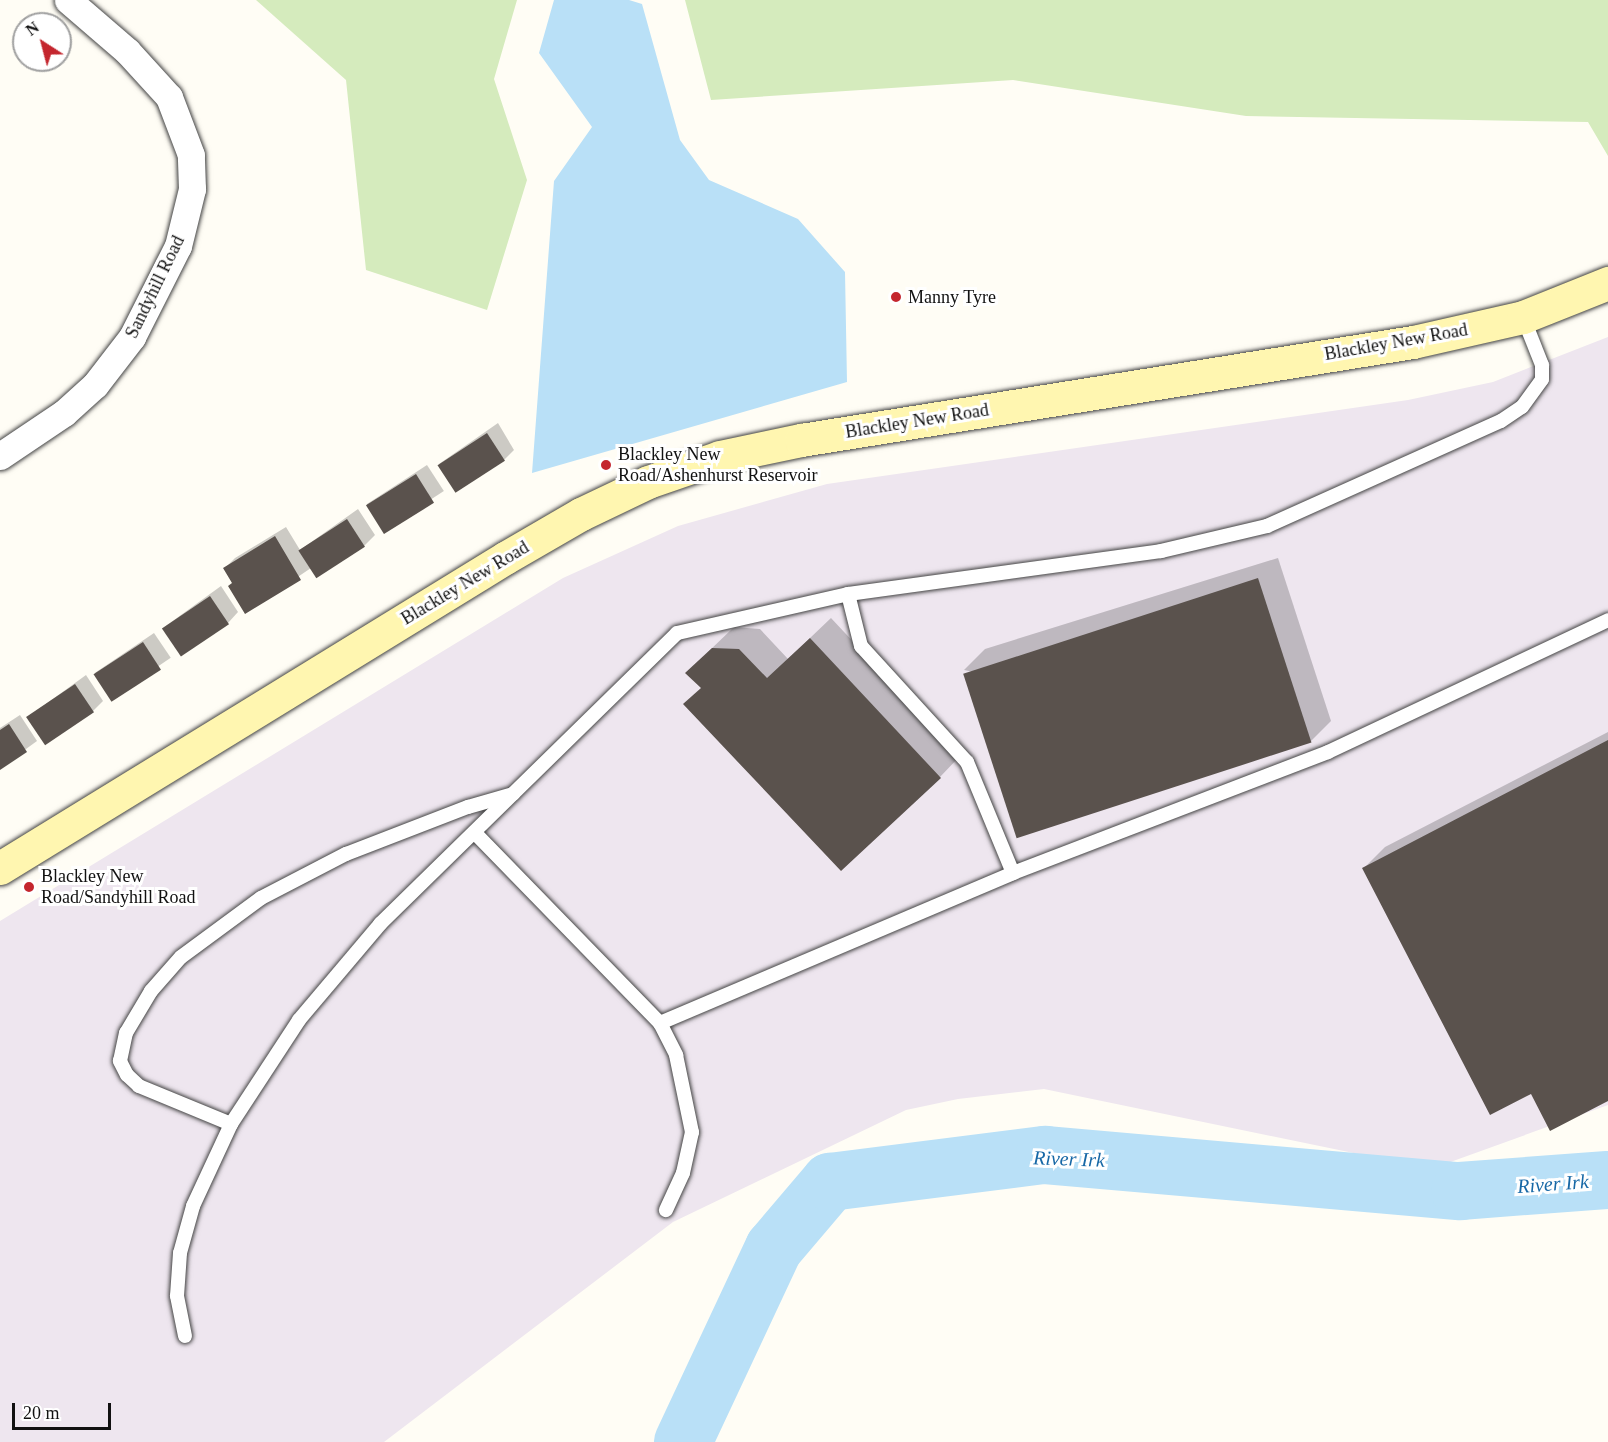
<!DOCTYPE html>
<style>
body{margin:0}
#map{position:relative;width:1608px;height:1442px;overflow:hidden;background:#fffdf5;font-family:"Times New Roman",serif}
div>[style]{position:absolute}
.industrial>*{inset:0;background:#eee6ef}
.green>*{inset:0;background:#d5ebbd}
.water>*{inset:0;background:#b9e0f7}
.shadow>*{inset:0;background:#0003;transform-origin:0 0}
.river>*{height:58px;margin:-29px;padding:0 29px;transform-origin:29px;border-radius:29px;background:#b9e0f7}
.building>*{inset:0;background:#5a524d;transform-origin:0 0}
.roads{filter:drop-shadow(0 0 2px #444) drop-shadow(0 0 2px #444)}
.lane>*{height:14px;margin:-7px;padding:0 7px;transform-origin:7px;border-radius:7px;background:#fff}
.street>*{height:27px;margin:-13.5px;padding:0 13.5px;transform-origin:13.5px;border-radius:13.5px;background:#fff}
.secondary>*{height:33px;margin:-16.5px;padding:0 16.5px;transform-origin:16.5px;border-radius:16.5px;background:#fff6b0}
.dots>*{width:16px;height:16px;translate:-50% -50%;box-sizing:border-box;border:3px solid #fff;border-radius:50%}
span{translate:-50% -50%;white-space:nowrap;text-align:center;line-height:1.15;-webkit-text-stroke:6px #fff;paint-order:stroke}
.street-label{font-size:18px;color:#111}
.poi-label{font-size:18px;color:#111}
.left{translate:0 -50%;text-align:left}
.water-label{font-size:20px;color:#1768a6;font-style:italic}
.north{position:absolute;left:12px;top:12px;width:60px;height:60px;box-sizing:border-box;background:#fff;border:2px solid #a0a0a0;border-radius:50%;rotate:324deg;font-size:16px;font-weight:700;line-height:24px;text-align:center;color:#111}
.north::after{content:'';display:block;margin:auto;width:21px;height:27px;background:#c4262e;clip-path:polygon(50% 0,100% 100%,50% 72%,0 100%)}
.scale{position:absolute;left:12px;top:1403px;width:99px;height:27px;box-sizing:border-box;border:3px solid #111;border-top:0;padding-left:8px;font-size:18px;line-height:21px;white-space:nowrap;color:#111;-webkit-text-stroke:4px #fff;paint-order:stroke}
</style>
<div id="map">
<div class="industrial">
<i style="clip-path:polygon(1608px 337px,1608px 1105px,1431px 1169px,1044px 1089px,958px 1099px,906px 1110px,673px 1222px,384px 1442px,0 1442px,0 921px,563px 578px,678px 526px,827px 484px,1408px 400px,1493px 382px)"></i>
</div>
<div class="green">
<i style="clip-path:polygon(256px 0,517px 0,494px 79px,527px 180px,487px 310px,366px 270px,346px 80px)"></i>
<i style="clip-path:polygon(685px 0,1608px 0,1608px 156px,1588px 122px,1246px 116px,1013px 80px,711px 100px)"></i>
</div>
<div class="water">
<i style="clip-path:polygon(554px 0,629px 0,642px 4px,680px 140px,709px 180px,798px 219px,845px 272px,847px 382px,532px 473px,554px 181px,592px 127px,539px 53px)"></i>
</div>
<div class="shadow">
<i style="clip-path:polygon(498px 423px,514px 450px,504px 460px,439px 464px)"></i>
<i style="left:427px;top:465px;width:31px;height:72px;rotate:57deg"></i>
<i style="clip-path:polygon(358px 509px,375px 535px,364px 546px,316px 576px,311px 568px,246px 612px,225px 568px,235px 558px,286px 527px,300px 550px)"></i>
<i style="clip-path:polygon(1278px 558px,1331px 721px,1310px 742px,964px 670px,985px 649px)"></i>
<i style="clip-path:polygon(221px 586px,238px 612px,228px 623px,163px 628px)"></i>
<i style="clip-path:polygon(831px 618px,960px 756px,940px 777px,702px 687px,708px 652px,734px 627px,760px 629px,788px 659px)"></i>
<i style="left:154px;top:633px;width:30px;height:71px;rotate:56deg"></i>
<i style="clip-path:polygon(86px 675px,103px 701px,93px 711px,28px 717px)"></i>
<i style="clip-path:polygon(20px 715px,37px 741px,0 768px,0 728px)"></i>
<i style="clip-path:polygon(1608px 732px,1608px 1099px,1531px 1092px,1364px 868px,1385px 847px)"></i>
</div>
<div class="river">
<i style="left:683px;top:1442px;width:214px;rotate:-64.9deg"></i>
<i style="left:774px;top:1248px;width:87px;rotate:-49.7deg"></i>
<i style="left:830px;top:1182px;width:217px;rotate:-7.2deg"></i>
<i style="left:1045px;top:1155px;width:417px;rotate:5deg"></i>
<i style="left:1460px;top:1191px;width:148px;rotate:-4.3deg"></i>
</div>
<div class="building">
<i style="left:487px;top:433px;width:33px;height:59px;rotate:57deg"></i>
<i style="left:416px;top:474px;width:34px;height:59px;rotate:58deg"></i>
<i style="left:347px;top:519px;width:33px;height:58px;rotate:57deg"></i>
<i style="clip-path:polygon(275px 536px,301px 580px,245px 614px,228px 586px,232px 583px,223px 568px)"></i>
<i style="left:1258px;top:578px;width:173px;height:310px;rotate:72deg"></i>
<i style="left:210px;top:596px;width:34px;height:58px;rotate:56deg"></i>
<i style="clip-path:polygon(810px 638px,941px 778px,841px 871px,683px 704px,701px 688px,685px 673px,712px 648px,739px 649px,767px 678px)"></i>
<i style="left:143px;top:642px;width:33px;height:59px;rotate:57deg"></i>
<i style="left:75px;top:684px;width:34px;height:59px;rotate:56deg"></i>
<i style="clip-path:polygon(9px 724px,27px 752px,0 770px,0 730px)"></i>
<i style="clip-path:polygon(1608px 740px,1608px 1101px,1550px 1131px,1531px 1094px,1490px 1115px,1362px 868px)"></i>
</div>
<div class="roads">
<div class="lane">
<i style="left:848px;top:594px;width:54px;rotate:76deg"></i>
<i style="left:861px;top:646px;width:157px;rotate:47.6deg"></i>
<i style="left:967px;top:762px;width:120px;rotate:67.5deg"></i>
<i style="left:475px;top:833px;width:265px;rotate:45.8deg"></i>
<i style="left:660px;top:1023px;width:36px;rotate:63deg"></i>
<i style="left:676px;top:1055px;width:79px;rotate:78.3deg"></i>
<i style="left:692px;top:1132px;width:42px;rotate:102.4deg"></i>
<i style="left:683px;top:1173px;width:41px;rotate:114.7deg"></i>
<i style="left:660px;top:1023px;width:384px;rotate:-23deg"></i>
<i style="left:1013px;top:873px;width:337px;rotate:-21deg"></i>
<i style="left:1328px;top:752px;width:310px;rotate:-25.2deg"></i>
<i style="left:231px;top:1124px;width:100px;rotate:-157.6deg"></i>
<i style="left:139px;top:1086px;width:16px;rotate:-137deg"></i>
<i style="left:127px;top:1075px;width:16px;rotate:-117deg"></i>
<i style="left:120px;top:1061px;width:29px;rotate:-78deg"></i>
<i style="left:126px;top:1033px;width:49px;rotate:-59.2deg"></i>
<i style="left:151px;top:991px;width:45px;rotate:-48.6deg"></i>
<i style="left:181px;top:957px;width:99px;rotate:-36.4deg"></i>
<i style="left:261px;top:898px;width:96px;rotate:-27.4deg"></i>
<i style="left:346px;top:854px;width:131px;rotate:-21.1deg"></i>
<i style="left:468px;top:807px;width:47px;rotate:-16.1deg"></i>
<i style="left:185px;top:1336px;width:41px;rotate:-101.3deg"></i>
<i style="left:177px;top:1296px;width:43px;rotate:-86deg"></i>
<i style="left:180px;top:1253px;width:49px;rotate:-74.5deg"></i>
<i style="left:193px;top:1206px;width:90px;rotate:-65.1deg"></i>
<i style="left:231px;top:1124px;width:124px;rotate:-56.8deg"></i>
<i style="left:299px;top:1020px;width:126px;rotate:-49.8deg"></i>
<i style="left:380px;top:924px;width:416px;rotate:-44.4deg"></i>
<i style="left:677px;top:633px;width:175px;rotate:-12.8deg"></i>
<i style="left:848px;top:594px;width:316px;rotate:-7.8deg"></i>
<i style="left:1161px;top:551px;width:109px;rotate:-13.3deg"></i>
<i style="left:1267px;top:526px;width:256px;rotate:-24.2deg"></i>
<i style="left:1501px;top:421px;width:25px;rotate:-34deg"></i>
<i style="left:1522px;top:407px;width:34px;rotate:-54deg"></i>
<i style="left:1542px;top:379px;width:14px;rotate:-90deg"></i>
<i style="left:1542px;top:365px;width:52px;rotate:-111.6deg"></i>
</div>
<div class="street">
<i style="left:0;top:456px;width:77px;rotate:-33.9deg"></i>
<i style="left:64px;top:413px;width:42px;rotate:-42.1deg"></i>
<i style="left:95px;top:385px;width:61px;rotate:-52.4deg"></i>
<i style="left:132px;top:337px;width:102px;rotate:-63.2deg"></i>
<i style="left:178px;top:246px;width:59px;rotate:-76.2deg"></i>
<i style="left:192px;top:189px;width:34px;rotate:-92deg"></i>
<i style="left:191px;top:155px;width:62px;rotate:-110.8deg"></i>
<i style="left:169px;top:97px;width:62px;rotate:-132.4deg"></i>
<i style="left:127px;top:51px;width:78px;rotate:-139.2deg"></i>
</div>
<div class="secondary">
<i style="left:0;top:868px;width:593px;rotate:-31.54deg"></i>
<i style="left:505px;top:558px;width:88px;rotate:-30.1deg"></i>
<i style="left:581px;top:514px;width:74px;rotate:-25.5deg"></i>
<i style="left:648px;top:482px;width:76px;rotate:-19.1deg"></i>
<i style="left:720px;top:457px;width:83px;rotate:-11.9deg"></i>
<i style="left:801px;top:440px;width:620px;rotate:-9.1deg"></i>
<i style="left:1413px;top:342px;width:113px;rotate:-12.8deg"></i>
<i style="left:1523px;top:317px;width:92px;rotate:-21.8deg"></i>
</div>
</div>
<div class="dots">
<i style="left:896px;top:297px;background:#c4262e"></i>
<i style="left:606px;top:465px;background:#c4262e"></i>
<i style="left:29px;top:887px;background:#c4262e"></i>
</div>
<div class="street-label">
<span style="left:155px;top:287px;rotate:-64deg">Sandyhill Road</span>
<span style="left:1396px;top:342px;rotate:-10deg">Blackley New Road</span>
<span style="left:917px;top:421px;rotate:-9deg">Blackley New Road</span>
<span style="left:465px;top:583px;rotate:-31deg">Blackley New Road</span>
</div>
<div class="poi-label">
<span class="left" style="left:908px;top:297px">Manny Tyre</span>
<span class="left" style="left:618px;top:465px">Blackley New<br>Road/Ashenhurst Reservoir</span>
<span class="left" style="left:41px;top:887px">Blackley New<br>Road/Sandyhill Road</span>
</div>
<div class="water-label">
<span style="left:1069px;top:1159px;rotate:2deg">River Irk</span>
<span style="left:1553px;top:1184px;rotate:-4deg">River Irk</span>
</div>
<div class="north">N</div>
<div class="scale">20 m</div>
</div>
